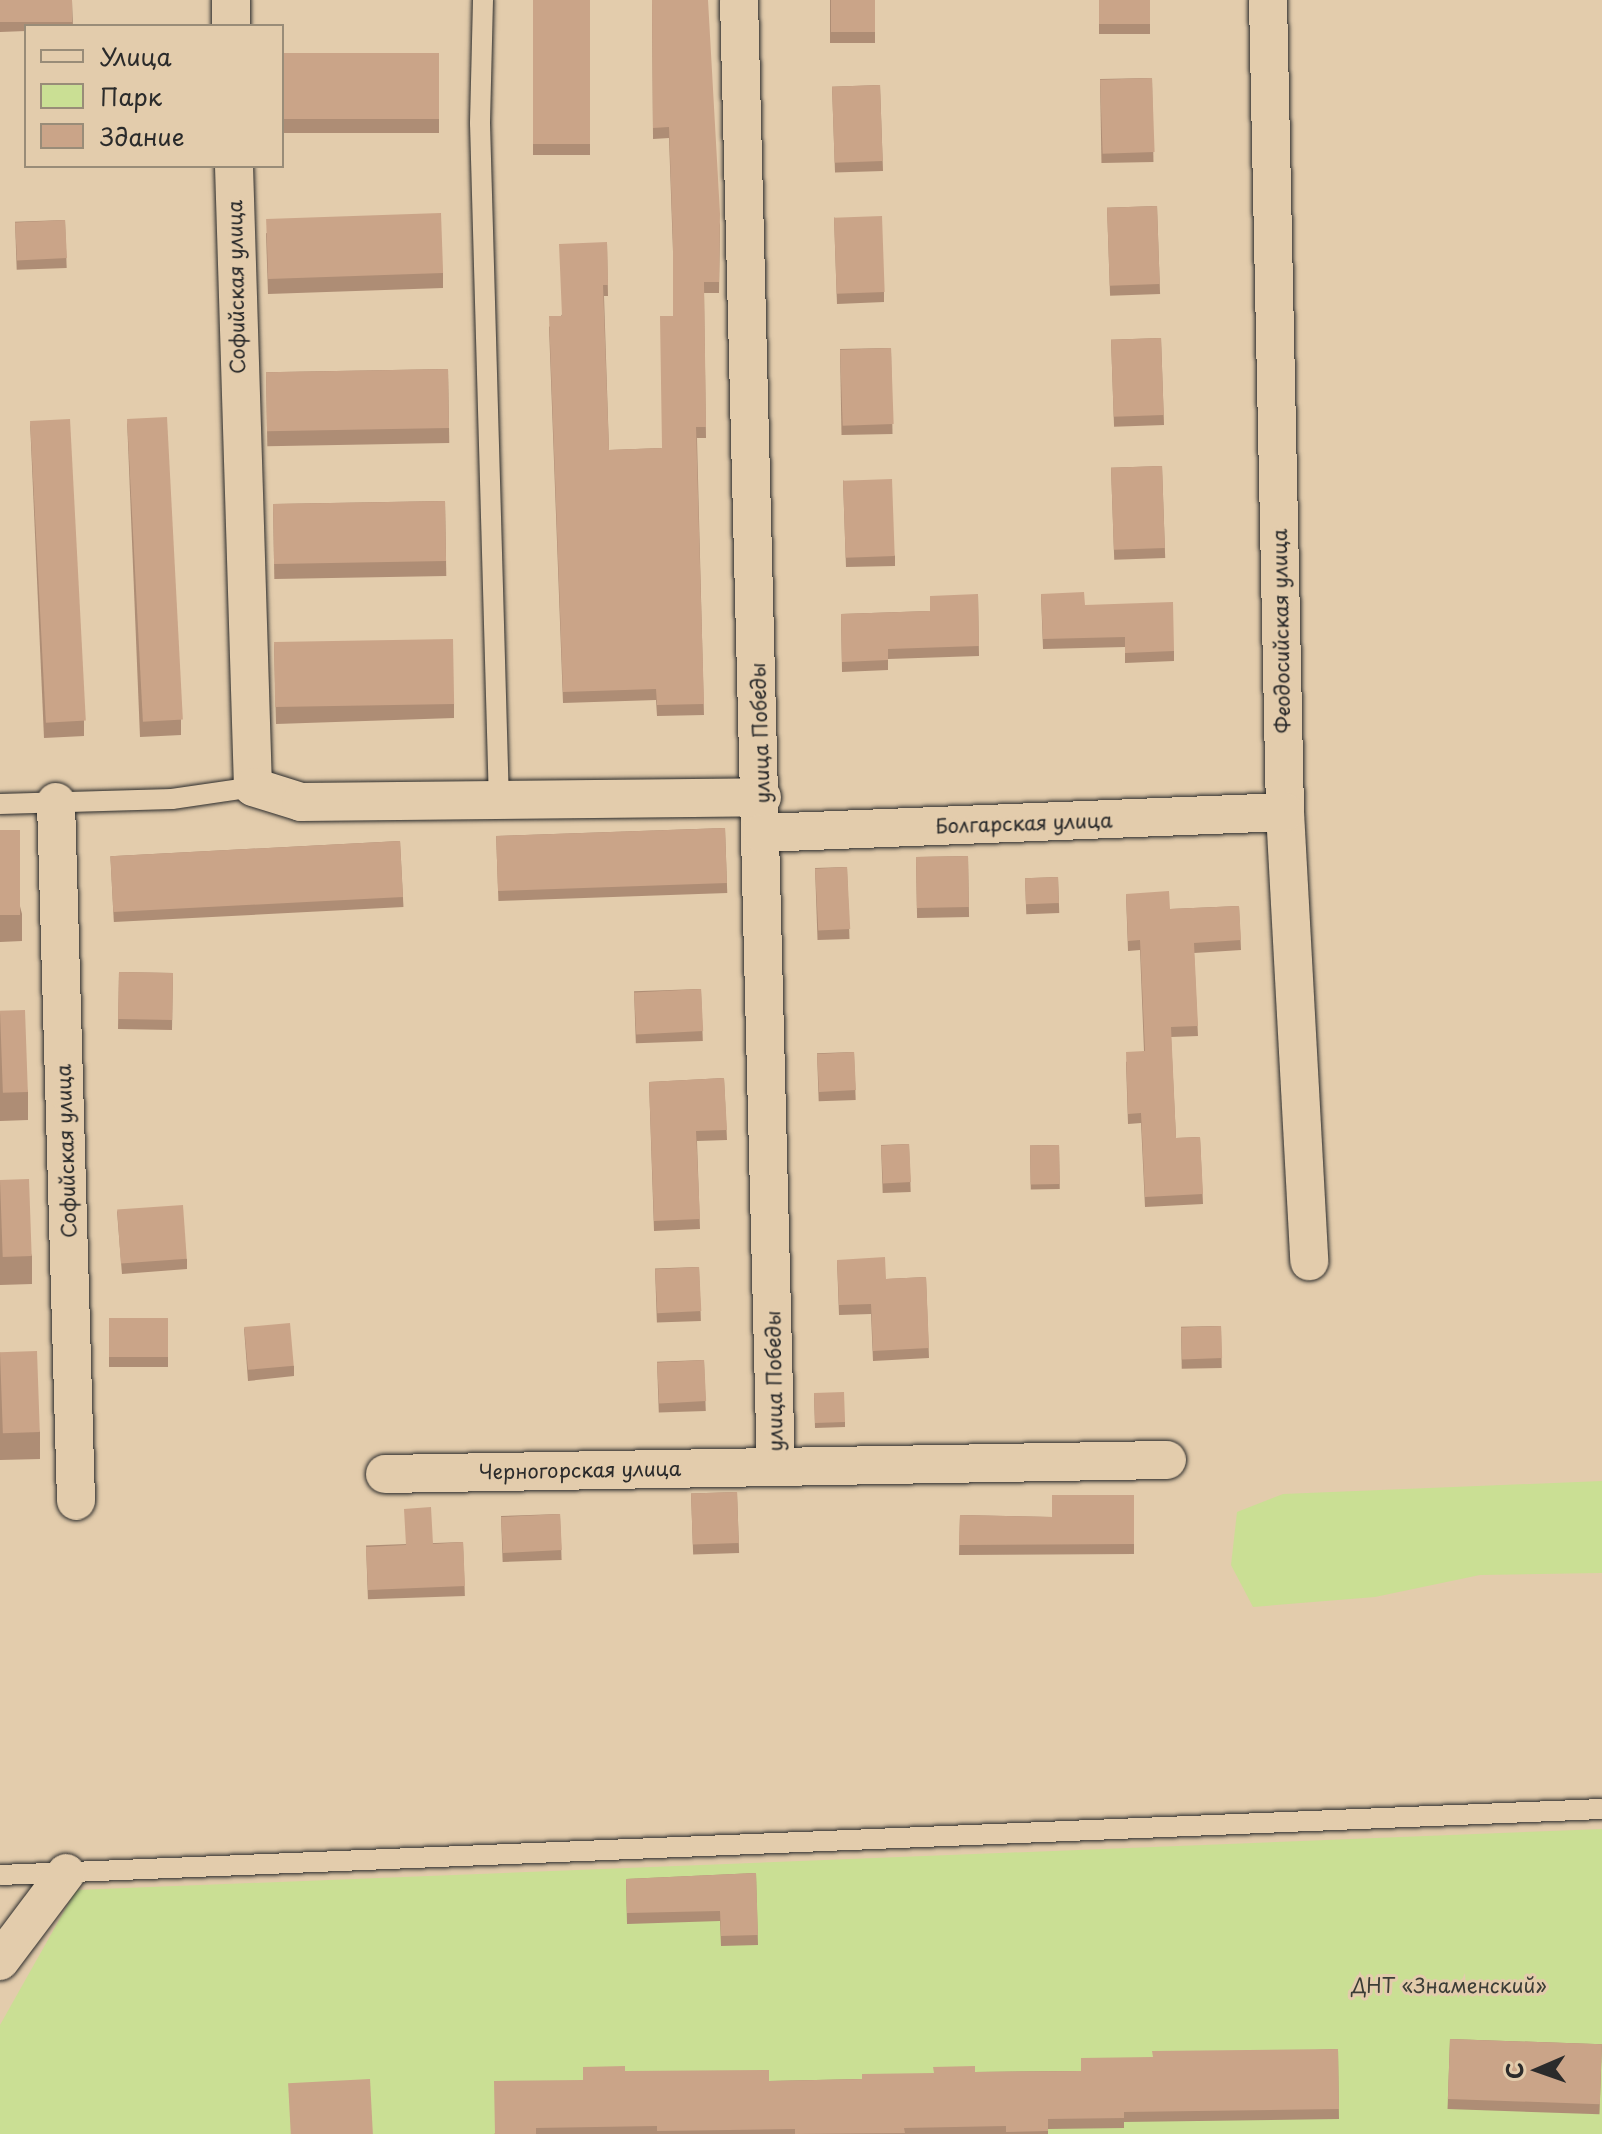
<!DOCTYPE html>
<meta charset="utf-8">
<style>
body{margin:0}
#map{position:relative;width:1602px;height:2134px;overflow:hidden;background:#e3ccac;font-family:"Playpen Sans",sans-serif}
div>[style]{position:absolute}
.green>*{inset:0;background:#cadf94}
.roads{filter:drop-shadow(0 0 2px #2b2b2b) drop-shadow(0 0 2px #2b2b2b)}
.service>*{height:20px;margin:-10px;padding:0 10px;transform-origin:10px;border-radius:10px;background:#e3ccac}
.minor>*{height:38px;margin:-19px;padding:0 19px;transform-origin:19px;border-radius:19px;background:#e3ccac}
.wall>*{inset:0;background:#ae8d75;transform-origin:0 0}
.building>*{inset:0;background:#caa488;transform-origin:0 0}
span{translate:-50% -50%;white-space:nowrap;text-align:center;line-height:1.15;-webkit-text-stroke:6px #e3ccac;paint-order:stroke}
.street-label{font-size:20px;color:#2b2b2b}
.park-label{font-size:20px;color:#3b3d36}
.legend{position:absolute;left:24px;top:24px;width:260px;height:144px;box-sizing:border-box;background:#e3ccac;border:2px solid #998c78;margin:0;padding:10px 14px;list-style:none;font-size:24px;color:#2b2b2b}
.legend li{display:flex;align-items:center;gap:16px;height:40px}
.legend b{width:40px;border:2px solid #998c78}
.north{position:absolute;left:1498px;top:2030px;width:80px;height:80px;-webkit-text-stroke:6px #e3ccac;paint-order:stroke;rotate:268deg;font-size:22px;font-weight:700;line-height:32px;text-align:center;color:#2b2b2b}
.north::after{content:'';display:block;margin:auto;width:28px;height:36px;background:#2b2b2b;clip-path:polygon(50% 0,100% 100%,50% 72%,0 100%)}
</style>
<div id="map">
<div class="green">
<i style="clip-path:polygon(1602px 1481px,1602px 1573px,1480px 1575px,1375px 1597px,1253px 1607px,1231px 1565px,1237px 1512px,1283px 1494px)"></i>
<i style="clip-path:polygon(1602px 1829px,1602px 2134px,0 2134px,0 2025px,76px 1890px)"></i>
</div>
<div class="roads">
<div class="service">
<i style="left:483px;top:0;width:123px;rotate:91.4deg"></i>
<i style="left:480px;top:123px;width:679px;rotate:88.4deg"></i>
<i style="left:0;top:804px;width:172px;rotate:-1.7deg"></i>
<i style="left:172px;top:799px;width:82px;rotate:-8.4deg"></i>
<i style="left:0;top:1875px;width:1603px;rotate:-2.36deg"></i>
</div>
<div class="minor">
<i style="left:231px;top:0;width:26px;rotate:90deg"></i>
<i style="left:739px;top:0;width:1467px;rotate:88.56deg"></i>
<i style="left:1268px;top:0;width:812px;rotate:88.8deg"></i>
<i style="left:1285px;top:812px;width:450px;rotate:86.9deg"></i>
<i style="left:234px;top:166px;width:621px;rotate:88.25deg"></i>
<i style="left:253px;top:787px;width:50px;rotate:17.4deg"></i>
<i style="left:301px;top:802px;width:461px;rotate:-0.6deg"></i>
<i style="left:56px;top:802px;width:699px;rotate:88.36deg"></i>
<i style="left:762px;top:833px;width:523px;rotate:-2.3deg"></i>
<i style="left:385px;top:1474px;width:782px;rotate:-1.03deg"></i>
<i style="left:0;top:1961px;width:110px;rotate:-53.1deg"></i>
</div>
</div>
<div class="wall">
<i style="clip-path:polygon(0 0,72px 0,73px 26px,26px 26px,26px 31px,0 32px)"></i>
<i style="left:533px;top:0;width:57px;height:155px"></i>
<i style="clip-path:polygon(652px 0,720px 225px,719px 293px,704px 293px,706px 438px,697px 438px,704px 715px,657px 716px,656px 700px,563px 703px,549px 327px,561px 316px,607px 242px,608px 296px,604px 296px,609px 450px,662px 448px,673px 316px,673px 252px,669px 138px,653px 139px)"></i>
<i style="left:830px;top:0;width:45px;height:43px"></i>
<i style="left:1099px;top:0;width:51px;height:34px"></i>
<i style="left:439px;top:53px;width:80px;height:157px;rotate:90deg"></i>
<i style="left:1152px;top:78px;width:84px;height:52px;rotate:89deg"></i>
<i style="left:880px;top:85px;width:86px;height:48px;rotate:88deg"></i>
<i style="left:1157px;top:206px;width:88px;height:50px;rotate:88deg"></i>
<i style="clip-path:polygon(834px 217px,884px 292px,884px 302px,837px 304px)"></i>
<i style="left:65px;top:220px;width:48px;height:50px;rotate:88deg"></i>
<i style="clip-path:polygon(266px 233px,443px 273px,443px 288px,268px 294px)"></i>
<i style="left:1161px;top:338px;width:87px;height:50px;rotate:88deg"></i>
<i style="left:891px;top:348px;width:86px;height:51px;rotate:89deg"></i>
<i style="left:448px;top:369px;width:74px;height:182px;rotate:89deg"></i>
<i style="clip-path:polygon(127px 419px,181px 720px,181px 735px,140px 737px)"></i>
<i style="clip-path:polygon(30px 421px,84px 721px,84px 736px,44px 738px)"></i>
<i style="left:1162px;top:466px;width:92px;height:51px;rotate:88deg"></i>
<i style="clip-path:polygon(843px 480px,895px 556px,895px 566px,846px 567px)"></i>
<i style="left:445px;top:501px;width:75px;height:172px;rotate:89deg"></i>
<i style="clip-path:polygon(978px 594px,979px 656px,888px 659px,888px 670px,842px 672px,841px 614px,930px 611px)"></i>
<i style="clip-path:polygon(1041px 594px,1174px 651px,1174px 661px,1125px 663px,1125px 647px,1043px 649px)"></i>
<i style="clip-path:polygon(274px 644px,454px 704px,454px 718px,276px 724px)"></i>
<i style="left:725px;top:828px;width:65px;height:229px;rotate:88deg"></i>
<i style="clip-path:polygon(0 830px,22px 914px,22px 941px,0 942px)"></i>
<i style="left:400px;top:841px;width:66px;height:290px;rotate:87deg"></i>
<i style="left:968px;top:856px;width:61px;height:52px;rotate:89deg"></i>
<i style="left:847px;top:867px;width:72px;height:32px;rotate:88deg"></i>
<i style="left:1058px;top:877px;width:36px;height:33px;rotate:88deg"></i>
<i style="clip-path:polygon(1126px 894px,1170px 909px,1239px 906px,1241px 950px,1194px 953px,1198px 1036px,1171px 1037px,1176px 1138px,1200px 1137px,1203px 1204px,1145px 1207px,1141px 1123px,1128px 1124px,1126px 1062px,1144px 1051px,1140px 950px,1128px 951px)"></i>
<i style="left:119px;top:972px;width:54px;height:57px;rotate:1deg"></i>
<i style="left:701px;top:989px;width:52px;height:67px;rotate:88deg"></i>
<i style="clip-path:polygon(0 1011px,28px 1092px,28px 1120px,0 1121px)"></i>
<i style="left:854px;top:1052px;width:48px;height:37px;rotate:88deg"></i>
<i style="clip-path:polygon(724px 1078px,727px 1140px,697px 1141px,700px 1229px,654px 1231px,649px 1082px)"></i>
<i style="left:909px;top:1144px;width:48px;height:28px;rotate:88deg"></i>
<i style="left:1059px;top:1145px;width:44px;height:29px;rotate:89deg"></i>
<i style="clip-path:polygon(0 1180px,32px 1256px,32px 1284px,0 1285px)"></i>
<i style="clip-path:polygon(117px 1211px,187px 1259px,187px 1269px,122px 1274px)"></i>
<i style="clip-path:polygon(837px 1260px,886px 1279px,926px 1277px,929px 1358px,873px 1361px,871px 1314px,839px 1315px)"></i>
<i style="left:699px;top:1267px;width:54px;height:44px;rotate:88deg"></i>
<i style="left:168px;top:1318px;width:49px;height:59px;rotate:90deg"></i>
<i style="left:1221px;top:1326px;width:42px;height:40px;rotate:89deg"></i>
<i style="clip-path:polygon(244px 1328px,294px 1366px,294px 1376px,248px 1381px)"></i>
<i style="clip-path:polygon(0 1352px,40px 1432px,40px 1459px,0 1460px)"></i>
<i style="left:704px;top:1360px;width:51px;height:47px;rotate:88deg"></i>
<i style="clip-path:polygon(814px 1393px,845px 1422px,845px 1427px,815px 1428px)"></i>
<i style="left:737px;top:1492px;width:61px;height:46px;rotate:88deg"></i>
<i style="clip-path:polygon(1134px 1495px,1134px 1554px,959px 1555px,960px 1515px,1052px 1517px)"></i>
<i style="left:560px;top:1514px;width:46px;height:59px;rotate:88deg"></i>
<i style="left:463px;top:1542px;width:54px;height:97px;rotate:88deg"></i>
<i style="clip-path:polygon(756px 1873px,758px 1945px,721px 1946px,720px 1921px,627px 1924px,626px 1879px)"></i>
<i style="left:1450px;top:2039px;width:152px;height:70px;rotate:2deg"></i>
<i style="clip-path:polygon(1338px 2049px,1339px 2119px,1124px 2122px,1124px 2128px,1048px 2129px,1048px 2134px,494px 2134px,583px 2080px,625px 2071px,769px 2081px,862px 2079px,975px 2072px,1081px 2071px,1153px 2057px)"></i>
</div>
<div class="building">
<i style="left:0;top:0;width:72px;height:22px"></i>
<i style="left:533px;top:0;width:57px;height:144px"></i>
<i style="clip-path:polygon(652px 0,708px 0,720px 214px,719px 282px,704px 282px,706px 427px,696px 427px,704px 704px,657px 705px,656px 689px,563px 692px,549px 316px,562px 316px,559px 244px,607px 242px,608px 285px,603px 285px,609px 450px,662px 448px,660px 316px,673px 316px,673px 243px,669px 127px,653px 128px)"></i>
<i style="left:831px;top:0;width:44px;height:32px"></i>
<i style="left:1099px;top:0;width:51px;height:24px"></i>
<i style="left:439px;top:53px;width:66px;height:157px;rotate:90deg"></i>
<i style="left:1152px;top:78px;width:74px;height:52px;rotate:88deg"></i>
<i style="left:880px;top:85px;width:76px;height:48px;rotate:88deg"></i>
<i style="left:1157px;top:206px;width:78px;height:50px;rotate:88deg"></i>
<i style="left:441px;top:213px;width:60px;height:175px;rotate:88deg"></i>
<i style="left:882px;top:216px;width:76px;height:48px;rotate:88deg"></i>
<i style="left:65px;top:220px;width:38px;height:50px;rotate:87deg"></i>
<i style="left:1161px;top:338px;width:77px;height:50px;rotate:88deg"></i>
<i style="left:891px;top:348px;width:76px;height:51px;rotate:88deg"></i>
<i style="left:448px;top:369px;width:59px;height:182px;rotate:89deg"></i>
<i style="left:167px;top:417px;width:303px;height:40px;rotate:87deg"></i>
<i style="left:70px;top:419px;width:302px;height:40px;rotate:87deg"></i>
<i style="left:1162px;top:466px;width:82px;height:51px;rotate:88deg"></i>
<i style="left:892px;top:479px;width:77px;height:49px;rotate:88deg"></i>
<i style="left:445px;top:501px;width:60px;height:172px;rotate:89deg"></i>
<i style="clip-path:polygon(1084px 592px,1085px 605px,1173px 602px,1174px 651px,1125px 653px,1125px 637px,1043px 639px,1041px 594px)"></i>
<i style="clip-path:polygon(978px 594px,979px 646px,888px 649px,888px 660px,842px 662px,841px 614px,930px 611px,930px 596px)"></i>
<i style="left:453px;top:639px;width:65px;height:179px;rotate:89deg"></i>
<i style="left:725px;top:828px;width:55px;height:229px;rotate:88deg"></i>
<i style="left:0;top:830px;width:20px;height:85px"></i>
<i style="left:400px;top:841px;width:56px;height:290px;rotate:87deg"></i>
<i style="left:968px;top:856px;width:51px;height:52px;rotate:89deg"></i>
<i style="left:847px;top:867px;width:62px;height:32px;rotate:87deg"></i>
<i style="left:1058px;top:877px;width:26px;height:33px;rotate:88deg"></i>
<i style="clip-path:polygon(1169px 891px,1170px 909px,1239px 906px,1241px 940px,1194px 943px,1198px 1026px,1171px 1027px,1176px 1138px,1200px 1137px,1203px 1194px,1145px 1197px,1141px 1113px,1128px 1114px,1126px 1052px,1145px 1051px,1140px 940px,1128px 941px,1126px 894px)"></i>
<i style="left:119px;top:972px;width:54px;height:47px;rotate:1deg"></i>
<i style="left:701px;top:989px;width:42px;height:67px;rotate:87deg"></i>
<i style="left:25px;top:1010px;width:82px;height:25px;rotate:88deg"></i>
<i style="left:854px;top:1052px;width:38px;height:37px;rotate:87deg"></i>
<i style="clip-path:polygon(724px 1078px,727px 1130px,696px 1131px,700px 1219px,654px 1221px,649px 1082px)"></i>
<i style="left:909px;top:1144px;width:38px;height:28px;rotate:87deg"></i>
<i style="left:1059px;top:1145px;width:39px;height:29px;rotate:89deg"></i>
<i style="left:29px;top:1179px;width:77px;height:29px;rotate:88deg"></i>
<i style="left:183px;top:1205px;width:54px;height:66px;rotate:86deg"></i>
<i style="clip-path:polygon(885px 1257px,886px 1279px,926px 1277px,929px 1348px,873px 1351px,871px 1304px,839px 1305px,837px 1260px)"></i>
<i style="left:699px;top:1267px;width:44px;height:44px;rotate:87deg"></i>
<i style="left:168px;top:1318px;width:39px;height:59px;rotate:90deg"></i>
<i style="left:290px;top:1323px;width:43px;height:46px;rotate:85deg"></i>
<i style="left:1221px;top:1326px;width:32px;height:40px;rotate:88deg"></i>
<i style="left:37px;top:1351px;width:81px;height:37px;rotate:88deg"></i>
<i style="left:704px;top:1360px;width:41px;height:47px;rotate:87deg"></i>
<i style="left:844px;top:1392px;width:30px;height:30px;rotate:88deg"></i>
<i style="left:737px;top:1492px;width:51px;height:46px;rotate:88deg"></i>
<i style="clip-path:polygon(1052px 1495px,1134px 1495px,1134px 1544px,959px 1545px,960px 1515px,1052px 1517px)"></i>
<i style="clip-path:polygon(431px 1507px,433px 1544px,463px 1542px,465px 1586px,368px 1590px,366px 1547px,406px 1545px,404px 1509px)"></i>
<i style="left:560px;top:1514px;width:36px;height:59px;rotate:87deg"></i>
<i style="clip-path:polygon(756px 1873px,758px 1935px,721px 1936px,720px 1911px,627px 1913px,626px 1879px)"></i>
<i style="left:1450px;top:2039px;width:152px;height:60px;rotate:2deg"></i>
<i style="clip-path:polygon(1338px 2049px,1339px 2109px,1124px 2112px,1124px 2118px,1048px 2119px,1048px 2131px,1006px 2132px,1006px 2126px,904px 2128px,905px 2133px,795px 2134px,795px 2129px,657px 2131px,657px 2126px,536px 2128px,536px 2134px,495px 2134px,494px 2081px,583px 2080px,583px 2067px,625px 2066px,625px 2071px,769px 2070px,769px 2081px,862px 2079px,862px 2074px,934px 2073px,933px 2067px,975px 2066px,975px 2072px,1081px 2071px,1081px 2058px,1153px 2057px,1152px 2051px)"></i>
<i style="left:370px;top:2079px;width:55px;height:82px;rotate:87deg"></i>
</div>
<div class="street-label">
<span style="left:236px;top:287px;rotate:-91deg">Софийская улица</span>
<span style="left:1281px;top:631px;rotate:-91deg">Феодосийская улица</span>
<span style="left:760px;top:733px;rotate:-92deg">улица Победы</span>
<span style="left:1024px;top:823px;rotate:-2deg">Болгарская улица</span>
<span style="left:66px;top:1151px;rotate:-92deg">Софийская улица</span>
<span style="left:774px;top:1381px;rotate:-91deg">улица Победы</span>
<span style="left:580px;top:1470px;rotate:-1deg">Черногорская улица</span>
</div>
<div class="park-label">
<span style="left:1449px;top:1985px">ДНТ «Знаменский»</span>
</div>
<ul class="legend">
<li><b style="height:10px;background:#e3ccac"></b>Улица</li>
<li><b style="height:22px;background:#cadf94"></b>Парк</li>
<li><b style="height:22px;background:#caa488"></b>Здание</li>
</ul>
<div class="north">С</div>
</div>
